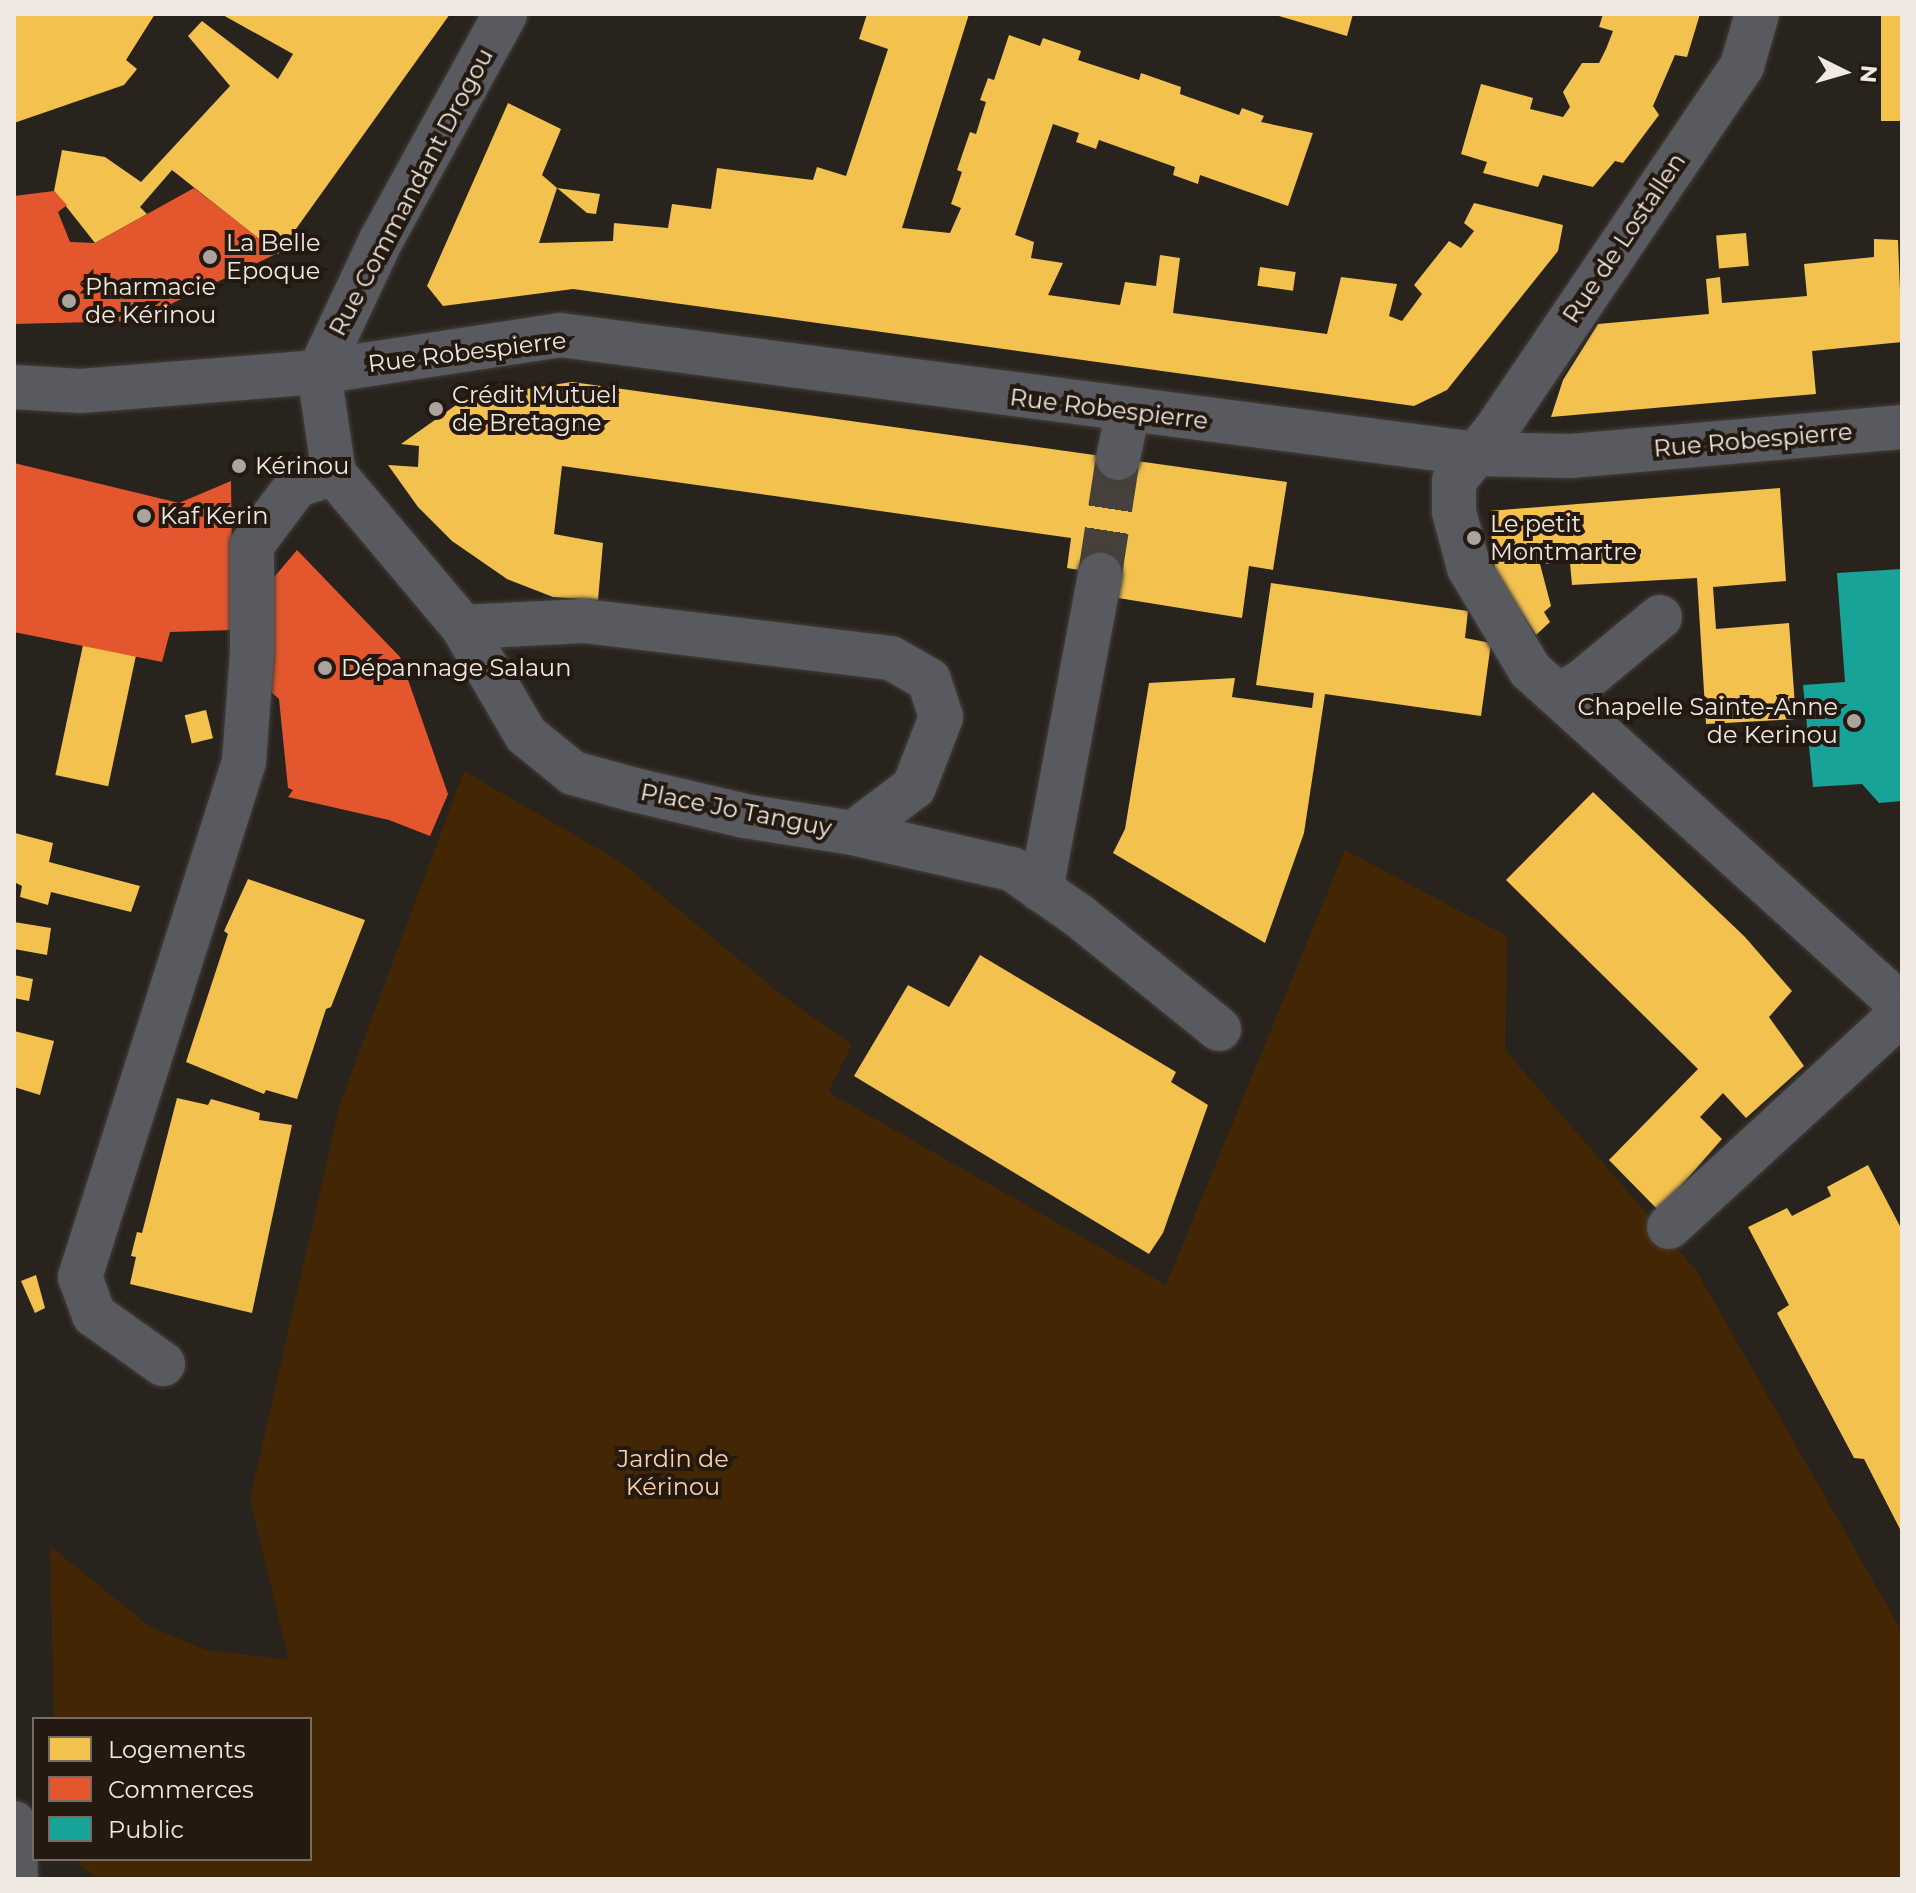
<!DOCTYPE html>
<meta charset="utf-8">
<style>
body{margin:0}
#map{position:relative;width:1916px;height:1893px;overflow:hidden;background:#29231e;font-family:Montserrat,sans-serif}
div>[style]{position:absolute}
.green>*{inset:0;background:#432604}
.homes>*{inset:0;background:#f2c14e;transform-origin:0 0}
.shops>*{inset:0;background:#e4572e}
.public>*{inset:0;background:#17a398}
.minor-tunnel>*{height:44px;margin-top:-22px;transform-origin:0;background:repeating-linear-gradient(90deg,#47413b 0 44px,transparent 0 66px)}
.roads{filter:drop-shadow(0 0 2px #443f3a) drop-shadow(0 0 2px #443f3a)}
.minor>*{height:44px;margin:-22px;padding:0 22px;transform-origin:22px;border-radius:22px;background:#585a5f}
.dots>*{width:22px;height:22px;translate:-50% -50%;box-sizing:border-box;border:4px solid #241910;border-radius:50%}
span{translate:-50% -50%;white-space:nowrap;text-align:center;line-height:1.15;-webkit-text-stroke:8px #241910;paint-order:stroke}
.street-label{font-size:24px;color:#f0e9e2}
.poi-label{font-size:24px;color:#f0e9e2}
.left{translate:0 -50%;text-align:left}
.right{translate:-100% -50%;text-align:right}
.park-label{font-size:24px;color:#fbd0a8}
.frame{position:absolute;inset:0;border:16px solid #f0e9e2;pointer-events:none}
.legend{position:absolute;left:32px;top:1717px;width:280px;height:144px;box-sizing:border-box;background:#241910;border:2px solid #766c64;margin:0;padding:10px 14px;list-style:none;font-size:24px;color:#f0e9e2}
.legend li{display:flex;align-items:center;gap:16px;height:40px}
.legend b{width:40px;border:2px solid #766c64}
.north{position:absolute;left:1804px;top:32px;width:80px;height:80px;-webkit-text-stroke:6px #241910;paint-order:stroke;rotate:95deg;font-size:22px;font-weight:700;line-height:32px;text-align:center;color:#f0e9e2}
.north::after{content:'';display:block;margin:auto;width:28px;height:36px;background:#f0e9e2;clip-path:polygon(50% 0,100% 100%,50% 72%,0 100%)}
</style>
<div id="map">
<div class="green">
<i style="clip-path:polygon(464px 771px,621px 862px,783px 996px,852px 1044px,828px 1092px,1166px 1285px,1345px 850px,1507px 936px,1505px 1050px,1696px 1270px,1902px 1632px,1902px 1879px,99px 1879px,83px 1868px,77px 1859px,310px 1859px,310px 1719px,54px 1719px,50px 1546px,149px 1626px,206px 1650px,289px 1660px,250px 1499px,340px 1104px)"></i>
</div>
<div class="homes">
<i style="clip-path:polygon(14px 14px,155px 14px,126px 60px,137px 69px,124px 85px,14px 123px)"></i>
<i style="clip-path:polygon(221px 14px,450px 14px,278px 254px,172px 170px,140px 207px,147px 214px,95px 243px,54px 191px,62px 150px,105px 157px,141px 182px,230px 86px,188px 36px,202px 21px,278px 79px,293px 54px)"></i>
<i style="clip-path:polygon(867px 14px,969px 14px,902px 228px,950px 233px,961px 208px,951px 204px,962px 172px,957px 170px,970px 132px,976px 134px,986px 102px,980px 100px,988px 78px,994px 80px,1009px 35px,1040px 46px,1043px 38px,1081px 51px,1078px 60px,1139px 80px,1141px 73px,1181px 87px,1180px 94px,1239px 115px,1242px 108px,1264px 116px,1261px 122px,1313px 133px,1288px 206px,1200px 175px,1198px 184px,1173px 175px,1175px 167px,1099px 140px,1096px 149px,1076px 142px,1079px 133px,1053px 124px,1015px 235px,1034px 242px,1031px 258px,1063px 263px,1048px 295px,1120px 305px,1125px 282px,1156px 286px,1160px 255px,1180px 258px,1173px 313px,1327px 334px,1341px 277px,1397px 284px,1389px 316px,1402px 321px,1422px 294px,1414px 285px,1449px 241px,1461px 248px,1474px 231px,1464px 223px,1474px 203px,1563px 225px,1558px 251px,1447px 390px,1414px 406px,573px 289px,443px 306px,427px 286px,508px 103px,561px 129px,542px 175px,557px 188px,600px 194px,596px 214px,587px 213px,557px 188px,539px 243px,613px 241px,614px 223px,668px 228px,672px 204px,711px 209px,717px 168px,813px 180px,817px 167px,846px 176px,888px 49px,859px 39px)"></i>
<i style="clip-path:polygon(1272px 14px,1353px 14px,1347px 36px)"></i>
<i style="clip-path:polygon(1603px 14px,1700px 14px,1687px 57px,1675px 55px,1653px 106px,1659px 115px,1623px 163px,1615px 161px,1593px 187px,1543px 175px,1538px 187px,1483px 173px,1487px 162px,1461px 154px,1481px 84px,1533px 98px,1530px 109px,1563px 117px,1570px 107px,1563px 92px,1582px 63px,1599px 63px,1606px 49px,1613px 31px,1599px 27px)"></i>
<i style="left:1881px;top:14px;width:21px;height:107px"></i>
<i style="left:1746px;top:233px;width:33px;height:30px;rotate:85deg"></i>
<i style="clip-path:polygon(1874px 239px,1898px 240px,1902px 342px,1812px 351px,1816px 394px,1551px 417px,1563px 380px,1598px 324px,1709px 314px,1706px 279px,1720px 277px,1722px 303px,1807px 296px,1804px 264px,1874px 257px)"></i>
<i style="left:1260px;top:267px;width:36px;height:19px;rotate:8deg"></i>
<i style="clip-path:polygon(572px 382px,1287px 482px,1273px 570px,1249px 566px,1242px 618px,1118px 598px,1121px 577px,1067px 568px,1071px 538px,562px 466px,554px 534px,603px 543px,598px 600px,553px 597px,507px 579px,452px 541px,418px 507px,388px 465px,418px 467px,419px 446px,401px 444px,466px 398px)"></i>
<i style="clip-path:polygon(1780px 488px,1786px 581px,1713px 587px,1716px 629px,1789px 623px,1796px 719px,1706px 724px,1697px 578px,1572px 585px,1570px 563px,1540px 564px,1551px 606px,1544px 612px,1550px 622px,1536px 635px,1495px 572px,1489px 511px)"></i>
<i style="clip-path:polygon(1271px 583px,1468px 611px,1465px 638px,1491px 643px,1481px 716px,1325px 694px,1304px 833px,1265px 943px,1113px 853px,1125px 829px,1149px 683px,1235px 678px,1232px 697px,1312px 708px,1314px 693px,1256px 685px)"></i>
<i style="left:83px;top:645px;width:54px;height:133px;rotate:12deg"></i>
<i style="left:206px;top:710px;width:29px;height:22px;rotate:76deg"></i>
<i style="clip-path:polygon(1593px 792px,1745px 937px,1792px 991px,1769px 1017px,1804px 1066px,1746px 1118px,1723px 1093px,1700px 1117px,1722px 1139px,1659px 1211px,1609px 1160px,1698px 1069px,1506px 880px)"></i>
<i style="clip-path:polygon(15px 833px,53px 843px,49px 862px,140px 886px,131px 912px,51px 892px,48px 905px,20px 897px,22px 886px,14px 882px)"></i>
<i style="clip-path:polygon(248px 879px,365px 920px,331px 1007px,326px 1009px,297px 1099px,266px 1090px,264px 1094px,186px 1062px,228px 934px,224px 931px)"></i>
<i style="clip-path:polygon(14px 922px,51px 928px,47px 955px,14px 949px)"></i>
<i style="clip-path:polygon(980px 955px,1176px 1072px,1171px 1082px,1208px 1105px,1163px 1233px,1149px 1254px,854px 1076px,908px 985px,949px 1007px)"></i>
<i style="clip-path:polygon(14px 975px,33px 979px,29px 1001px,14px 998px)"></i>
<i style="clip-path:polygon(14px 1031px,54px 1041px,40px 1095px,14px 1087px)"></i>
<i style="clip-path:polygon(177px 1098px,208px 1105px,211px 1099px,260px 1113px,259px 1120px,292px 1125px,252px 1313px,130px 1284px,136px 1257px,131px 1256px,137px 1232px,142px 1233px)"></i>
<i style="clip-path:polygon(1868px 1165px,1902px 1230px,1902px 1533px,1864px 1459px,1854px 1458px,1777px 1313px,1789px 1305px,1748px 1227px,1787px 1208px,1792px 1216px,1831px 1196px,1827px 1187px)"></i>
<i style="clip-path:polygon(36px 1275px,45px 1308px,35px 1313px,21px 1281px)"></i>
</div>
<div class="shops">
<i style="clip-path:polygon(194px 188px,278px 253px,135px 321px,14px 324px,14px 196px,54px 191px,67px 205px,58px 212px,70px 242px,95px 243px)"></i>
<i style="clip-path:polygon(14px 463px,179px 503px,231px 481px,233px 630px,170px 632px,162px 662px,14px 632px)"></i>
<i style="clip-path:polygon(297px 550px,400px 657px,448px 794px,430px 836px,389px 820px,288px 797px,293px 790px,288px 788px,279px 699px,271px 692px,265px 588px)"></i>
</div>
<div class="public">
<i style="clip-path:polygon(1902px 569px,1902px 801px,1879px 803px,1862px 784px,1813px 787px,1803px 685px,1845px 682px,1837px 573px)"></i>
</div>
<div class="minor-tunnel">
<i style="left:1100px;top:574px;width:117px;rotate:-81.2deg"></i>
</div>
<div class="roads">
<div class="minor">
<i style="left:1757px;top:14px;width:54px;rotate:106.1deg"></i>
<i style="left:1742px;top:66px;width:437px;rotate:124.1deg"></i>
<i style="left:1497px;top:428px;width:68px;rotate:129.1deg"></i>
<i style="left:1454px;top:481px;width:31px;rotate:90deg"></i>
<i style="left:1454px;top:512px;width:58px;rotate:75deg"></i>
<i style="left:1469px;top:568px;width:119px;rotate:59.1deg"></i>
<i style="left:1530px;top:670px;width:501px;rotate:42.09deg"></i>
<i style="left:14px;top:387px;width:67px;rotate:3.4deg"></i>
<i style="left:81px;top:391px;width:239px;rotate:-4.6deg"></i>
<i style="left:319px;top:372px;width:244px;rotate:-8.7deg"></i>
<i style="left:560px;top:335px;width:924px;rotate:7.4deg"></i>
<i style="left:1476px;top:454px;width:95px;rotate:1.2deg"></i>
<i style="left:1571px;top:456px;width:332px;rotate:-5deg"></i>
<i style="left:1118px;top:458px;width:48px;rotate:-78deg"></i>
<i style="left:584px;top:621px;width:309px;rotate:6.9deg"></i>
<i style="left:891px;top:658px;width:44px;rotate:30.1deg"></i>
<i style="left:929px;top:680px;width:39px;rotate:72deg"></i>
<i style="left:941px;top:717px;width:75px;rotate:111.1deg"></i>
<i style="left:914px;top:787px;width:76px;rotate:143deg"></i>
<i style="left:853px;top:833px;width:109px;rotate:-171.1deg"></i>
<i style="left:745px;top:816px;width:117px;rotate:-166.7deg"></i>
<i style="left:631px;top:789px;width:60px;rotate:-164.6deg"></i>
<i style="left:573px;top:773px;width:60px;rotate:-141deg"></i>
<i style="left:526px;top:735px;width:125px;rotate:-120.3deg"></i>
<i style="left:463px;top:627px;width:121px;rotate:-2.8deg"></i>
<i style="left:463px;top:627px;width:200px;rotate:-130.1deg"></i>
<i style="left:334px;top:474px;width:103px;rotate:-98.4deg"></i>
<i style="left:319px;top:372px;width:146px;rotate:-64.8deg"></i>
<i style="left:381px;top:240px;width:258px;rotate:-61.2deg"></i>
<i style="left:1558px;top:695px;width:29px;rotate:-29deg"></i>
<i style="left:1583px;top:681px;width:100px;rotate:-39.7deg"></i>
<i style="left:853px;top:833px;width:163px;rotate:12.8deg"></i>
<i style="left:1012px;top:869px;width:82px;rotate:35deg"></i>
<i style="left:1079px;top:916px;width:180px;rotate:38.9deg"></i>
<i style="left:1041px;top:890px;width:321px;rotate:-79.4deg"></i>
<i style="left:1669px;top:1227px;width:316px;rotate:-42.6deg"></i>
<i style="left:163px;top:1364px;width:85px;rotate:-144.6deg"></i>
<i style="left:94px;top:1315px;width:40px;rotate:-110.2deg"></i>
<i style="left:80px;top:1277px;width:540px;rotate:-72.34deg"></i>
<i style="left:244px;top:762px;width:110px;rotate:-85.8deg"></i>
<i style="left:252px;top:652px;width:107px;rotate:-90deg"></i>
<i style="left:252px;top:545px;width:75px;rotate:-53.1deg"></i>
<i style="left:297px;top:485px;width:39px;rotate:-17deg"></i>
<i style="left:14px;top:1823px;width:56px;rotate:88deg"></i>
</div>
</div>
<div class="dots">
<i style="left:210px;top:257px;background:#aaa49d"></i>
<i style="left:69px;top:301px;background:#aaa49d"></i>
<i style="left:436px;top:409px;background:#aaa49d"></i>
<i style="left:239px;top:466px;background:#aaa49d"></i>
<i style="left:144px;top:516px;background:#aaa49d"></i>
<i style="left:1474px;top:538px;background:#aaa49d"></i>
<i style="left:325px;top:668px;background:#aaa49d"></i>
<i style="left:1854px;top:721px;background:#aaa49d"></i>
</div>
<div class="street-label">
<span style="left:411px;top:192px;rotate:-62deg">Rue Commandant Drogou</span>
<span style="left:1624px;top:238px;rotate:-56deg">Rue de Lostallen</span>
<span style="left:467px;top:352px;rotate:-7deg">Rue Robespierre</span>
<span style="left:1109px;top:409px;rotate:7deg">Rue Robespierre</span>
<span style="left:1753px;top:440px;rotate:-5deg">Rue Robespierre</span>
<span style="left:736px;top:810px;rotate:11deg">Place Jo Tanguy</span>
</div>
<div class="poi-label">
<span class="left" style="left:226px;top:257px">La Belle<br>Epoque</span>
<span class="left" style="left:85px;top:301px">Pharmacie<br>de Kérinou</span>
<span class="left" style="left:452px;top:409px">Crédit Mutuel<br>de Bretagne</span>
<span class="left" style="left:255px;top:466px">Kérinou</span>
<span class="left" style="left:160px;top:516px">Kaf Kerin</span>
<span class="left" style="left:1490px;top:538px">Le petit<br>Montmartre</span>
<span class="left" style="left:341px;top:668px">Dépannage Salaun</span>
<span class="right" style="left:1838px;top:721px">Chapelle Sainte-Anne<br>de Kerinou</span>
</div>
<div class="park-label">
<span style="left:673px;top:1473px">Jardin de<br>Kérinou</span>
</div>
<div class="frame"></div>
<ul class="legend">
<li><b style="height:22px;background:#f2c14e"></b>Logements</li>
<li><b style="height:22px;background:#e4572e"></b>Commerces</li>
<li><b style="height:22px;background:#17a398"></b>Public</li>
</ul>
<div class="north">N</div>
</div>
